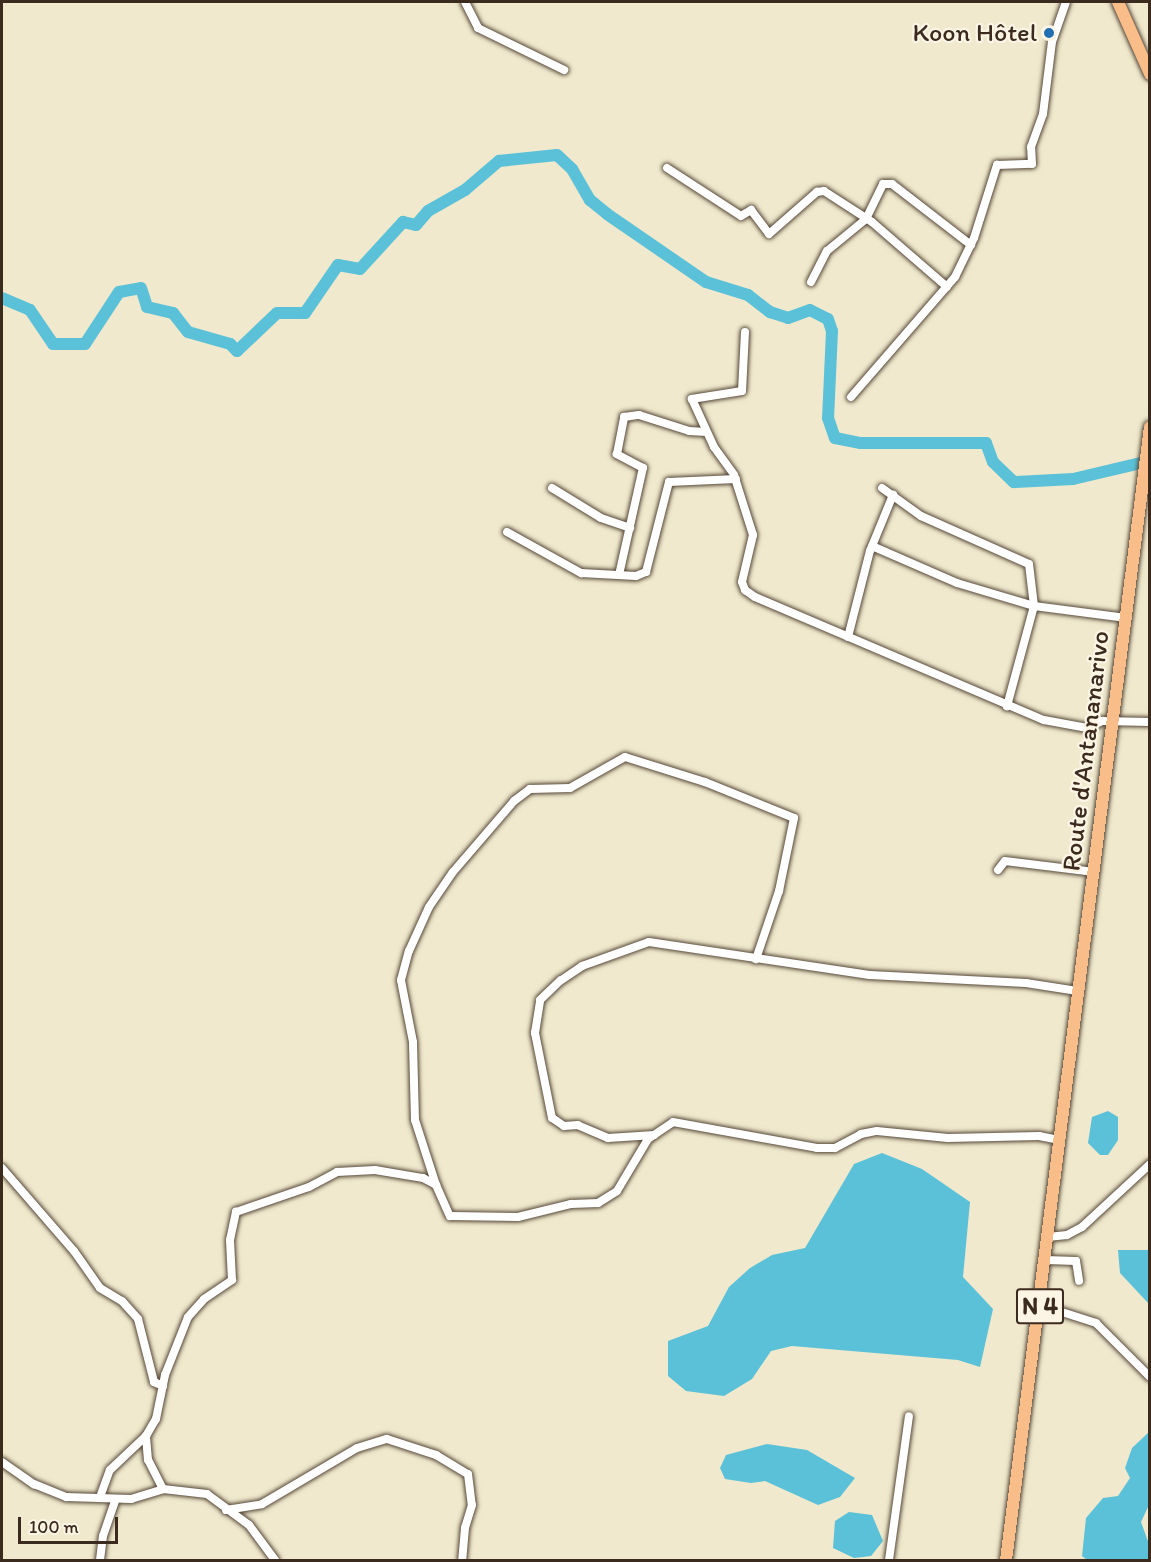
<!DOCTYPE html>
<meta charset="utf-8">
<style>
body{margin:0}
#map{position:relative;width:1151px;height:1562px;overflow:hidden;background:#f0e9cd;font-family:Itim,sans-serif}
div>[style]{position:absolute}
.water>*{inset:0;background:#5ac1d8}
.river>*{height:12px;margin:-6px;padding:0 6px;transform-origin:6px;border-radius:6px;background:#5ac1d8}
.roads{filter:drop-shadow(0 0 2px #564738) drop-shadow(0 0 2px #564738)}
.minor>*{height:8px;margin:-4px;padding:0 4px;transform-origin:4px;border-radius:4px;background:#fff}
.primary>*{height:12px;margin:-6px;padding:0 6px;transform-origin:6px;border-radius:6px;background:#f8bd89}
.dots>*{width:16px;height:16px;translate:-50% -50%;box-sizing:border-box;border:3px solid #fcf5e5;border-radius:50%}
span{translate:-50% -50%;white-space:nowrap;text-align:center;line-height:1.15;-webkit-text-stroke:4.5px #fcf5e5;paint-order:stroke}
.shield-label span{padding:2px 4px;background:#fcf5e5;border:2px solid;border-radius:4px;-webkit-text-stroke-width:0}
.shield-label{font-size:24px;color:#3b2a1e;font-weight:700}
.poi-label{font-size:26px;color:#3b2a1e}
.right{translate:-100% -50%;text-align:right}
.street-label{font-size:26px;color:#3b2a1e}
.frame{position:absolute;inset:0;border:3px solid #3b2a1e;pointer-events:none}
.scale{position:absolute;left:18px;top:1517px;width:100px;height:27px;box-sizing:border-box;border:3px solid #3b2a1e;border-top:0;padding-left:8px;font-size:18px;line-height:21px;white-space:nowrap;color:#3b2a1e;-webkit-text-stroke:4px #fcf5e5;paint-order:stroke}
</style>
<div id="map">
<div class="water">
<i style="clip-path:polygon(1108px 1111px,1118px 1117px,1118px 1140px,1108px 1155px,1100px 1155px,1088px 1143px,1092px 1117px)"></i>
<i style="clip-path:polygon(882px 1153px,922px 1169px,970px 1202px,963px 1277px,993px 1309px,980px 1367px,958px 1360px,792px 1346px,771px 1351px,752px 1379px,724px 1396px,686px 1391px,668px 1376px,668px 1341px,708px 1326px,729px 1287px,750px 1268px,772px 1255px,805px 1248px,854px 1164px)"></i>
<i style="clip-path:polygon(1118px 1250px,1149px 1250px,1149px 1304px,1120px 1273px)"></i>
<i style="clip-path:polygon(1149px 1432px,1149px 1505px,1141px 1522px,1149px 1544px,1149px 1560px,1087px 1560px,1082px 1556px,1086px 1518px,1103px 1498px,1118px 1496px,1130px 1478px,1125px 1468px,1132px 1448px)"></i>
<i style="clip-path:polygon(767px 1444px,807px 1450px,855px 1478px,840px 1497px,818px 1505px,765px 1481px,751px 1483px,725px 1479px,720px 1468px,726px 1455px)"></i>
<i style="clip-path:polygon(849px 1512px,872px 1515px,883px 1541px,871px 1556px,854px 1558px,833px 1548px,835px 1521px)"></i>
</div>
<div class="river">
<i style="left:2px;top:298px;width:30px;rotate:23deg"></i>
<i style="left:30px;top:310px;width:41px;rotate:55.9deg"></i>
<i style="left:53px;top:344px;width:32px"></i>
<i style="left:85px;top:344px;width:62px;rotate:-56.8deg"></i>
<i style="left:119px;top:292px;width:22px;rotate:-10deg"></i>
<i style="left:141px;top:288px;width:20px;rotate:72deg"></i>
<i style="left:147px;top:307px;width:27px;rotate:13deg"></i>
<i style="left:173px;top:313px;width:24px;rotate:52deg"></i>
<i style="left:188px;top:332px;width:44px;rotate:15.9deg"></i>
<i style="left:230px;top:344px;width:10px;rotate:45deg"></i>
<i style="left:237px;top:351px;width:55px;rotate:-43.5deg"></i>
<i style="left:277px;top:313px;width:28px"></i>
<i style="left:305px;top:313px;width:58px;rotate:-55.5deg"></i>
<i style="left:338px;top:265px;width:22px;rotate:10deg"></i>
<i style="left:360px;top:269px;width:64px;rotate:-47.5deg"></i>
<i style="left:403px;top:222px;width:13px;rotate:13deg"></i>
<i style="left:416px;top:225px;width:18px;rotate:-49deg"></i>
<i style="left:428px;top:211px;width:43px;rotate:-29.6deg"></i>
<i style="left:465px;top:190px;width:45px;rotate:-40.5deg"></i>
<i style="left:499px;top:161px;width:58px;rotate:-5.9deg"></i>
<i style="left:557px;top:155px;width:21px;rotate:43deg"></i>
<i style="left:572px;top:169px;width:36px;rotate:60deg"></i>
<i style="left:590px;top:200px;width:22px;rotate:39deg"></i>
<i style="left:607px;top:214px;width:120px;rotate:34.5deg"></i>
<i style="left:706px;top:282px;width:44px;rotate:17.2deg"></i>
<i style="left:748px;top:295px;width:28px;rotate:38deg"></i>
<i style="left:770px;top:312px;width:19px;rotate:18deg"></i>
<i style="left:788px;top:318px;width:23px;rotate:-20deg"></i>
<i style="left:810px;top:310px;width:20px;rotate:27deg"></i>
<i style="left:828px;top:319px;width:13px;rotate:72deg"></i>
<i style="left:832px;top:331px;width:87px;rotate:92.6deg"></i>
<i style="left:828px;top:418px;width:21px;rotate:71deg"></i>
<i style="left:835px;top:438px;width:25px;rotate:11deg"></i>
<i style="left:860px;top:443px;width:126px"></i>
<i style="left:986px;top:443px;width:20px;rotate:70deg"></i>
<i style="left:993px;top:462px;width:29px;rotate:44deg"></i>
<i style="left:1014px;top:482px;width:59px;rotate:-2.9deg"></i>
<i style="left:1073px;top:479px;width:79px;rotate:-13.2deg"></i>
</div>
<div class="roads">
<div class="minor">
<i style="left:465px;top:2px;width:29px;rotate:63deg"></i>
<i style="left:478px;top:28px;width:96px;rotate:26deg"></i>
<i style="left:667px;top:168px;width:88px;rotate:33deg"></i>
<i style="left:741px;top:216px;width:12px;rotate:-31deg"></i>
<i style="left:751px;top:210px;width:30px;rotate:53deg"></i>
<i style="left:769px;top:234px;width:64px;rotate:-41.2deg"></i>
<i style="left:817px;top:192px;width:7px;rotate:-8deg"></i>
<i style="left:824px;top:191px;width:57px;rotate:32.9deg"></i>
<i style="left:872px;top:222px;width:99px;rotate:40.9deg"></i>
<i style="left:811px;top:282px;width:35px;rotate:-63deg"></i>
<i style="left:827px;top:251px;width:50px;rotate:-39.4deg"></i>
<i style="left:866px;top:219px;width:39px;rotate:-64deg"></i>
<i style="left:883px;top:184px;width:9px"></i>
<i style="left:892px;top:184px;width:100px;rotate:37.7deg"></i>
<i style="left:745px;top:332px;width:59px;rotate:92.9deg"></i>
<i style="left:742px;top:391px;width:51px;rotate:170.9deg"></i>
<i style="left:692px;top:399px;width:53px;rotate:65.4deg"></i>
<i style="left:714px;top:447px;width:34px;rotate:54deg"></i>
<i style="left:734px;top:475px;width:63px;rotate:72.4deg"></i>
<i style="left:753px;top:535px;width:48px;rotate:103.2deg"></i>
<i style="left:742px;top:582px;width:9px;rotate:69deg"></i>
<i style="left:745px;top:590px;width:12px;rotate:35deg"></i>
<i style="left:755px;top:597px;width:314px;rotate:23.1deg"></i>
<i style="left:1044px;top:720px;width:44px;rotate:10.5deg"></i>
<i style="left:1087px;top:728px;width:17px;rotate:-25deg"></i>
<i style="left:1102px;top:721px;width:48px;rotate:1.2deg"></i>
<i style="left:851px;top:397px;width:159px;rotate:-49.1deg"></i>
<i style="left:955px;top:277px;width:43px;rotate:-64deg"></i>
<i style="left:974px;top:238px;width:77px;rotate:-72.5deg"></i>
<i style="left:997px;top:165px;width:35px;rotate:-2deg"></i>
<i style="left:1032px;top:164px;width:17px;rotate:-93deg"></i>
<i style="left:1031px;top:147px;width:35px;rotate:-70deg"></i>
<i style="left:1043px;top:114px;width:73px;rotate:-82.9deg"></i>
<i style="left:1052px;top:42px;width:42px;rotate:-70.7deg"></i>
<i style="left:552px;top:488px;width:57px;rotate:31.5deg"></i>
<i style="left:601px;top:518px;width:31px;rotate:19deg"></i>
<i style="left:882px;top:488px;width:48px;rotate:35.7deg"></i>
<i style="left:921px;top:516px;width:118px;rotate:24deg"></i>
<i style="left:1029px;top:564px;width:42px;rotate:83.2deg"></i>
<i style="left:1034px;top:606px;width:104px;rotate:105.1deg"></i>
<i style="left:507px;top:532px;width:85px;rotate:29deg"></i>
<i style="left:581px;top:573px;width:55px;rotate:3.1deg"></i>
<i style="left:636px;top:576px;width:11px;rotate:-22deg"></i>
<i style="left:646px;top:572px;width:93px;rotate:-75.7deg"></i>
<i style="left:669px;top:482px;width:67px;rotate:-2.6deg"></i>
<i style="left:872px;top:546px;width:93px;rotate:23.5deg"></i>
<i style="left:957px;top:583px;width:80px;rotate:16.6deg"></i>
<i style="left:1034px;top:606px;width:93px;rotate:7.4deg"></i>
<i style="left:619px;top:575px;width:110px;rotate:-77.4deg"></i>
<i style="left:643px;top:468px;width:30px;rotate:-152deg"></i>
<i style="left:617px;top:454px;width:38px;rotate:-79deg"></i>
<i style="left:624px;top:417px;width:15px;rotate:-8deg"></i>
<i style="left:639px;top:415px;width:52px;rotate:17.7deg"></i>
<i style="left:689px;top:431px;width:17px;rotate:3deg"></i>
<i style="left:848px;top:637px;width:89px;rotate:-75.7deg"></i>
<i style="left:870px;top:551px;width:61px;rotate:-67.7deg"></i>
<i style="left:998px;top:870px;width:11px;rotate:-52deg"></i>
<i style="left:1005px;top:861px;width:90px;rotate:7deg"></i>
<i style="left:654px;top:1135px;width:46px;rotate:176.3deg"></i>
<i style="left:608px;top:1138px;width:33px;rotate:-157deg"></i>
<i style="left:578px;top:1125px;width:14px;rotate:176deg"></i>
<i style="left:564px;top:1126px;width:14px;rotate:-146deg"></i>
<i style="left:552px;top:1118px;width:87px;rotate:-101.3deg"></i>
<i style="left:535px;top:1033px;width:33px;rotate:-81deg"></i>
<i style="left:540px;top:1000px;width:28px;rotate:-44deg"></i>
<i style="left:560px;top:981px;width:27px;rotate:-34deg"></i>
<i style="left:582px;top:966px;width:71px;rotate:-19.7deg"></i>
<i style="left:649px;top:942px;width:223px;rotate:8.5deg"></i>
<i style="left:870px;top:975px;width:156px;rotate:2.9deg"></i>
<i style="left:1026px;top:983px;width:52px;rotate:8.9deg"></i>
<i style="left:2px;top:1168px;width:110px;rotate:49.1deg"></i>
<i style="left:74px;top:1251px;width:45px;rotate:54.9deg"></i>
<i style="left:100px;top:1288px;width:26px;rotate:31deg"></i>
<i style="left:122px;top:1301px;width:24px;rotate:48deg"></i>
<i style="left:138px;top:1319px;width:65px;rotate:75.7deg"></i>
<i style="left:154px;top:1382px;width:10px;rotate:24deg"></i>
<i style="left:436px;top:1185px;width:68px;rotate:-107.9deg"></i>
<i style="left:415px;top:1120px;width:78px;rotate:-91.5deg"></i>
<i style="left:413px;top:1042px;width:63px;rotate:-101deg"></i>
<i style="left:401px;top:980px;width:30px;rotate:-75deg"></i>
<i style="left:409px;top:951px;width:48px;rotate:-65.6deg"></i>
<i style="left:429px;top:907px;width:42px;rotate:-55.6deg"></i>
<i style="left:453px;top:872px;width:94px;rotate:-49.3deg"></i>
<i style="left:514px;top:801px;width:20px;rotate:-37deg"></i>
<i style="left:530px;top:789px;width:40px;rotate:-1.4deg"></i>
<i style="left:570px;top:788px;width:63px;rotate:-29.4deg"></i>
<i style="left:625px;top:757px;width:84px;rotate:17.4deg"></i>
<i style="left:705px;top:782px;width:96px;rotate:22deg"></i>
<i style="left:794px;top:818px;width:75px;rotate:101.6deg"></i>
<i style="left:779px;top:891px;width:72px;rotate:108.7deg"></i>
<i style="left:1048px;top:1237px;width:19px;rotate:-6deg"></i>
<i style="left:1067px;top:1235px;width:17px;rotate:-28deg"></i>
<i style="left:1082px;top:1227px;width:93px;rotate:-42.8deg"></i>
<i style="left:1046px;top:1260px;width:30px;rotate:2deg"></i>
<i style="left:1076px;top:1261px;width:20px;rotate:81deg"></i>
<i style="left:1040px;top:1305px;width:59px;rotate:17.8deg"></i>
<i style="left:1096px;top:1323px;width:76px;rotate:45deg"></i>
<i style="left:2px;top:1462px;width:39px;rotate:35deg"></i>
<i style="left:34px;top:1484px;width:35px;rotate:22deg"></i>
<i style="left:66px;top:1497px;width:65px;rotate:1.8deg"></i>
<i style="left:131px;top:1499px;width:34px;rotate:-17deg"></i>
<i style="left:100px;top:1497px;width:29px;rotate:-70deg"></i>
<i style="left:110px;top:1470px;width:50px;rotate:-43.4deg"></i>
<i style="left:226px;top:1510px;width:36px;rotate:-9deg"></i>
<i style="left:262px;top:1504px;width:110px;rotate:-30.5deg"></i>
<i style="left:357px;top:1448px;width:31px;rotate:-17deg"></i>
<i style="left:387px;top:1439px;width:52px;rotate:18.1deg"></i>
<i style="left:436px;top:1455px;width:37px;rotate:31deg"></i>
<i style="left:468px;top:1474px;width:31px;rotate:83deg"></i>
<i style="left:472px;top:1505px;width:24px;rotate:107deg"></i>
<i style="left:465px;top:1528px;width:32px;rotate:95deg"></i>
<i style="left:100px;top:1560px;width:24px;rotate:-83deg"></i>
<i style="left:103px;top:1536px;width:39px;rotate:-71deg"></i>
<i style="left:275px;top:1560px;width:44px;rotate:-126.6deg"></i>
<i style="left:249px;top:1525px;width:52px;rotate:-143.6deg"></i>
<i style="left:207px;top:1494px;width:44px;rotate:-173.5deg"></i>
<i style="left:163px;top:1489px;width:33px;rotate:-117deg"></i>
<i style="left:148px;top:1460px;width:24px;rotate:-95deg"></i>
<i style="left:146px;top:1436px;width:20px;rotate:-60deg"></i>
<i style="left:156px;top:1419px;width:45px;rotate:-78.4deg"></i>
<i style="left:165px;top:1375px;width:62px;rotate:-68.4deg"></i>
<i style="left:188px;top:1317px;width:24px;rotate:-48deg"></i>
<i style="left:204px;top:1299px;width:34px;rotate:-34deg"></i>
<i style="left:232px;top:1280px;width:40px;rotate:-92.9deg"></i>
<i style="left:230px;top:1240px;width:29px;rotate:-78deg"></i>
<i style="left:236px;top:1212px;width:77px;rotate:-18.9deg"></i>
<i style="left:309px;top:1187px;width:32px;rotate:-28deg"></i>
<i style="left:337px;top:1172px;width:38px;rotate:-3deg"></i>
<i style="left:375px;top:1170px;width:49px;rotate:9.5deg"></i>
<i style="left:423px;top:1178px;width:15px;rotate:28deg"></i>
<i style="left:436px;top:1185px;width:34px;rotate:66deg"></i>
<i style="left:450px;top:1216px;width:68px;rotate:0.8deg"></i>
<i style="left:518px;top:1217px;width:55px;rotate:-13.8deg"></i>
<i style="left:571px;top:1204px;width:27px;rotate:-2deg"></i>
<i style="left:598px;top:1203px;width:22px;rotate:-32deg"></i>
<i style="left:617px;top:1191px;width:61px;rotate:-59.2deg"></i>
<i style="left:648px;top:1139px;width:30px;rotate:-34deg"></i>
<i style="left:673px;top:1122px;width:146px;rotate:10.2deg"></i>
<i style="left:817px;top:1148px;width:18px"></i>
<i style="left:835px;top:1148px;width:30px;rotate:-28deg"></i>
<i style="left:861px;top:1134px;width:16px;rotate:-11deg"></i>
<i style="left:877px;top:1131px;width:71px;rotate:5.6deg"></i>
<i style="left:948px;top:1138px;width:91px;rotate:-1.3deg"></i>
<i style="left:1039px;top:1136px;width:20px;rotate:11deg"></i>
<i style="left:889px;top:1560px;width:145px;rotate:-82.1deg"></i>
</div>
<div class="primary">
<i style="left:1118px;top:2px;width:79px;rotate:66deg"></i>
<i style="left:1006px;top:1560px;width:1142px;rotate:-82.76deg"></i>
</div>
</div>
<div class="dots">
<i style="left:1049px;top:33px;background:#1f6fb2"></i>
</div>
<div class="shield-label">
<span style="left:1040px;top:1306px">N 4</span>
</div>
<div class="poi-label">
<span class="right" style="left:1037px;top:33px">Koon Hôtel</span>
</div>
<div class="street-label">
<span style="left:1086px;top:751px;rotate:-83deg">Route d'Antananarivo</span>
</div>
<div class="frame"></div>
<div class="scale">100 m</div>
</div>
